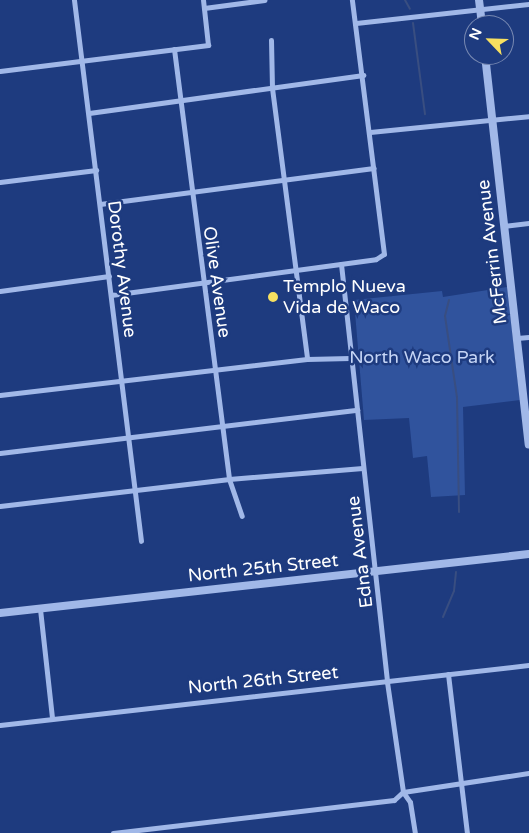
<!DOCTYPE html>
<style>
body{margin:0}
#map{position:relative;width:529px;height:833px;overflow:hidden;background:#1e3b7f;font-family:"Varela Round",sans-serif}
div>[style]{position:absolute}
.green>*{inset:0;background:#30539d}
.stream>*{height:2px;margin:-1px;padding:0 1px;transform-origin:1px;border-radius:1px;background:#394e81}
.minor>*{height:5px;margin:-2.5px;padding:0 2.5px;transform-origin:2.5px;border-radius:2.5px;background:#a1b8e8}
.tertiary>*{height:8px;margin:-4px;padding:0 4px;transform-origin:4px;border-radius:4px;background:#a1b8e8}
.dots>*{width:14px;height:14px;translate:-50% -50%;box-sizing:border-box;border:2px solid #1e3b7f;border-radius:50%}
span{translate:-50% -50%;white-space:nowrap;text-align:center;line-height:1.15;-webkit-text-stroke:5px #1e3b7f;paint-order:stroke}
.street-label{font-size:18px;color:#fff}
.poi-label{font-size:18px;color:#fff}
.left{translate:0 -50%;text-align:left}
.park-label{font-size:18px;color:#c5d5f6}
.north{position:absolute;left:464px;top:15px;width:50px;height:50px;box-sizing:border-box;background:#1e3b7f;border:1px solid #7889b2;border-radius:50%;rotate:294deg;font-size:14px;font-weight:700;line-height:20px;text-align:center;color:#fff}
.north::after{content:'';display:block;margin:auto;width:18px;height:22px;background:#f7e060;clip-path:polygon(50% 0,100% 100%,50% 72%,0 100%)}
</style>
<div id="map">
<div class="green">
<i style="clip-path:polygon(507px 287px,520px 400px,463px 407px,465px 495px,431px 497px,427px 456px,413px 458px,409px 418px,364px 420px,354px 300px,442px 291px,443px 297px)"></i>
</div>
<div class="stream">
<i style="left:405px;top:0;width:10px;rotate:61deg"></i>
<i style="left:413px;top:23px;width:92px;rotate:82.5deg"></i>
<i style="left:449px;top:300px;width:16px;rotate:104deg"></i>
<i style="left:445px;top:316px;width:82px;rotate:81.6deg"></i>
<i style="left:457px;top:397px;width:115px;rotate:89deg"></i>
<i style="left:443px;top:617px;width:28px;rotate:-67deg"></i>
<i style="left:454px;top:591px;width:19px;rotate:-84deg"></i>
</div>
<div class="minor">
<i style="left:74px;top:0;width:545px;rotate:82.94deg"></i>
<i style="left:204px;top:8px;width:61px;rotate:-7.6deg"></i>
<i style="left:356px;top:23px;width:174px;rotate:-6.3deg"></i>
<i style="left:271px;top:40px;width:48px;rotate:88.8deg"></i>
<i style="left:272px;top:88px;width:273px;rotate:82.6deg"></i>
<i style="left:174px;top:49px;width:434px;rotate:82.7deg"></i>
<i style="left:229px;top:479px;width:39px;rotate:71deg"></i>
<i style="left:0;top:71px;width:210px;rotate:-7.1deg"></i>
<i style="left:208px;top:45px;width:45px;rotate:-96.3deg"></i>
<i style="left:89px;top:113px;width:277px;rotate:-7.9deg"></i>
<i style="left:370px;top:132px;width:160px;rotate:-5.7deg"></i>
<i style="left:0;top:182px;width:97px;rotate:-7.1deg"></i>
<i style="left:100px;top:204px;width:276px;rotate:-7.5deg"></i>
<i style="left:504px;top:226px;width:25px;rotate:-7deg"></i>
<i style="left:341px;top:264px;width:421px;rotate:83.7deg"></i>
<i style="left:387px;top:682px;width:111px;rotate:81.7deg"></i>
<i style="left:403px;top:792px;width:12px;rotate:55deg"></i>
<i style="left:410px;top:802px;width:31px;rotate:81deg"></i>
<i style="left:0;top:291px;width:110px;rotate:-7.8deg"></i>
<i style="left:111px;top:295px;width:267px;rotate:-7.7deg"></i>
<i style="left:376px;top:259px;width:9px;rotate:-32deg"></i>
<i style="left:384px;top:254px;width:256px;rotate:-97.2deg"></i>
<i style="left:517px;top:338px;width:12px;rotate:-5deg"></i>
<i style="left:0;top:395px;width:309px;rotate:-6.7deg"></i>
<i style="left:307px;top:359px;width:43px;rotate:-1.3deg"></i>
<i style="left:0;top:453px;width:360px;rotate:-6.9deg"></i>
<i style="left:0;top:506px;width:231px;rotate:-6.7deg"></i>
<i style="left:229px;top:479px;width:134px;rotate:-4.7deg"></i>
<i style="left:40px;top:609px;width:110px;rotate:83.7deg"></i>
<i style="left:448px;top:674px;width:160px;rotate:83.2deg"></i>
<i style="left:0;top:725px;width:532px;rotate:-6.47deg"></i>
<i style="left:113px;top:833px;width:283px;rotate:-6.7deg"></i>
<i style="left:394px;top:800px;width:12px;rotate:-42deg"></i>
<i style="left:403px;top:792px;width:127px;rotate:-8.6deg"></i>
</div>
<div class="tertiary">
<i style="left:479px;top:0;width:25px;rotate:83deg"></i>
<i style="left:485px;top:55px;width:392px;rotate:83.6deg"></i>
<i style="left:0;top:613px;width:532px;rotate:-6.36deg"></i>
</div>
<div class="dots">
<i style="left:273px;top:297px;background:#f7e060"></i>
</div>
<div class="street-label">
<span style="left:492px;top:252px;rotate:-97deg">McFerrin Avenue</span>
<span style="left:122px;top:269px;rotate:83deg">Dorothy Avenue</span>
<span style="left:217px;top:282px;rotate:82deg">Olive Avenue</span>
<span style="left:360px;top:552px;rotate:-97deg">Edna Avenue</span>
<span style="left:263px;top:568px;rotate:-6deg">North 25th Street</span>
<span style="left:263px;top:680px;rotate:-6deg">North 26th Street</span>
</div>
<div class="poi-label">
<span class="left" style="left:283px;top:297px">Templo Nueva<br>Vida de Waco</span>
</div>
<div class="park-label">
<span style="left:422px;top:357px">North Waco Park</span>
</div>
<div class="north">N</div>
</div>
